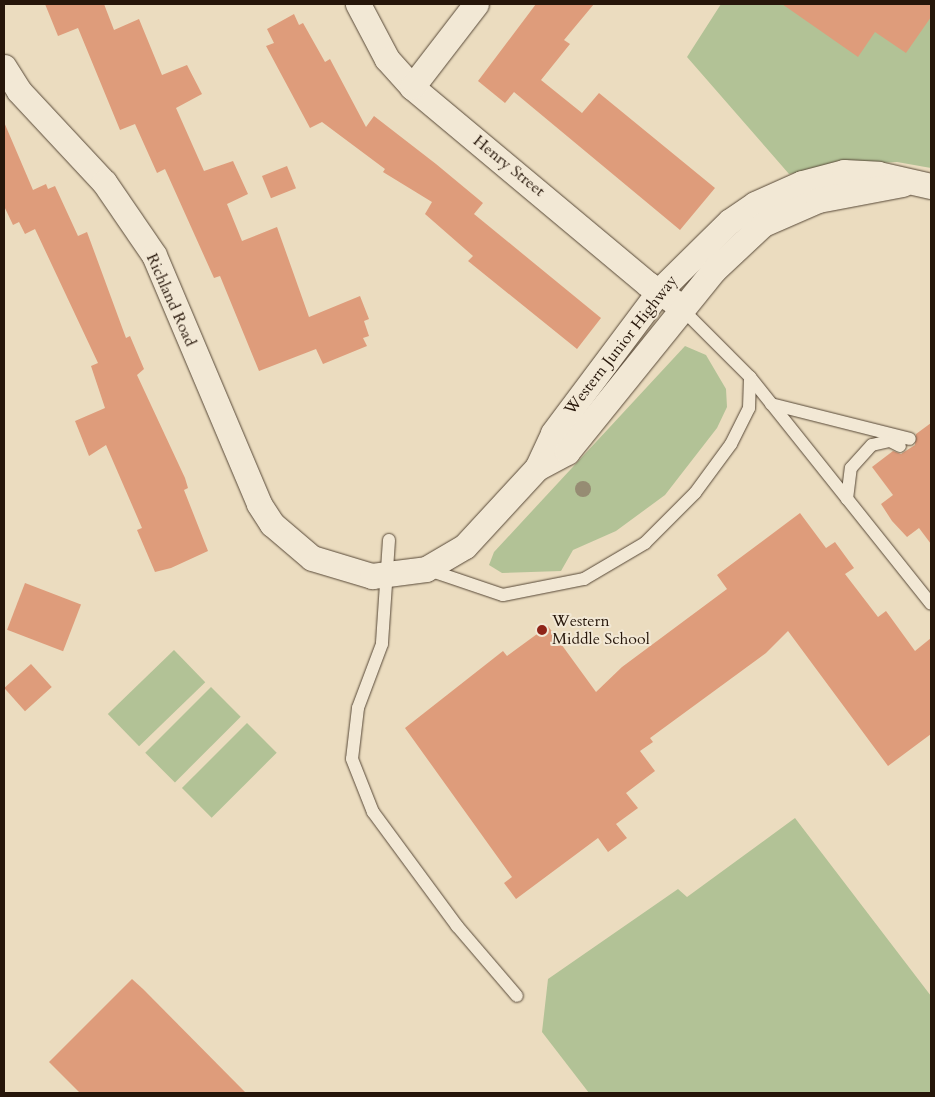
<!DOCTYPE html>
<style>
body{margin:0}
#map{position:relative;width:935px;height:1097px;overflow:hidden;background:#ebdcbf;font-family:Cardo,serif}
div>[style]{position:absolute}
.green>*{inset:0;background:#b2c296;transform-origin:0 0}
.building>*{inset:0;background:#de9c7b;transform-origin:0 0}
.roads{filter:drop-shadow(0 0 1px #574837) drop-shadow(0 0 1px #574837)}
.lane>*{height:12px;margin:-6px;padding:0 6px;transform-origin:6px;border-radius:6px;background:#f2e8d5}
.street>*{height:25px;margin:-12.5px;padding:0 12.5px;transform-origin:12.5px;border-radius:12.5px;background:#f2e8d5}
.trees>*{width:16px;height:16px;margin:-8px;border-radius:50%;background:#968c73}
.dots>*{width:14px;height:14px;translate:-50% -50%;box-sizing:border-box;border:2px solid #f2e8d5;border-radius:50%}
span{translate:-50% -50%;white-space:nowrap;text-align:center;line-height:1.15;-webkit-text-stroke:4px #f2e8d5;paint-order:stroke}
.street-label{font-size:16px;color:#26160a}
.poi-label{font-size:16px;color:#26160a}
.left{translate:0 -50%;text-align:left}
.frame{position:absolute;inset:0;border:5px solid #26160a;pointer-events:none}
</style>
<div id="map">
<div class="green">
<i style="clip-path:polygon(721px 4px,931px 4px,931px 168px,897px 162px,862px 164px,789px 174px,687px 57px)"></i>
<i style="clip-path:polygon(685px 346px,706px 355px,726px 389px,727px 407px,717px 428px,665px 495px,616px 531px,573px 550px,561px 571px,502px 573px,489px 565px,494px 552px)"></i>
<i style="left:174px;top:650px;width:45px;height:92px;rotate:46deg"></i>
<i style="left:211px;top:687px;width:42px;height:93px;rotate:45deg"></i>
<i style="left:247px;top:723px;width:42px;height:92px;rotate:45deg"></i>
<i style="clip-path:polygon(795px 818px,931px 996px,931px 1093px,589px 1093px,542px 1032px,548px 979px,678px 889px,687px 897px)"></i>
</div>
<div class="building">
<i style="clip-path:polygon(45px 4px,104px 4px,114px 30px,139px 19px,162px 75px,187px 65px,202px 94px,176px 108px,204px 171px,233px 161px,248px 194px,227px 204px,242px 241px,277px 227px,309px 317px,360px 296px,369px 319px,364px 321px,369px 336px,363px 338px,367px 346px,323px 364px,316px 349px,259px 371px,220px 276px,214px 278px,165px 169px,157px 173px,135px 124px,120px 130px,78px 28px,58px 36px)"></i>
<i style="clip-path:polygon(536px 4px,594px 4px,564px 40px,570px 44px,541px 80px,582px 113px,599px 93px,715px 188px,680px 230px,514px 92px,505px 103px,478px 81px)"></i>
<i style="clip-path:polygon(782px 4px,931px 4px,931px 17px,906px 53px,875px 32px,858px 57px)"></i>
<i style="clip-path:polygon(294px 14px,299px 25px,303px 23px,325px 62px,330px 59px,366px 127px,374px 116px,436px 164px,483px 203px,474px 214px,601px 318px,577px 349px,468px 261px,473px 256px,425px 214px,432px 202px,383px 172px,385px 169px,322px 122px,310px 128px,266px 46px,274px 43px,267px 29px)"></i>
<i style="clip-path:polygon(4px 122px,33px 190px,46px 184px,48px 189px,55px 186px,78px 236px,87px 232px,126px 338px,130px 336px,144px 369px,137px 375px,185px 478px,188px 488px,184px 490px,208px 551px,171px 568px,155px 572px,137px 530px,142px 528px,106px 445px,89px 456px,75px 421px,105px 408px,91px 366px,98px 363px,35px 229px,25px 234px,19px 222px,13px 225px,4px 206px)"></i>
<i style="left:287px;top:166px;width:24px;height:27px;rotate:68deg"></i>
<i style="clip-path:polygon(931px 423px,931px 544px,919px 528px,907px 537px,892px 521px,881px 504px,893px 495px,872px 467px,893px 451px,901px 454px,915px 445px,916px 434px)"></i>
<i style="clip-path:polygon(800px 513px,826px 548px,835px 542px,854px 568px,845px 574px,878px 617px,886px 611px,915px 651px,931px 638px,931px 734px,888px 766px,788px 631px,766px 653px,650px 738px,653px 742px,640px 751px,655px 771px,626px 793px,638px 808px,616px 824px,627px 838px,608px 852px,598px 838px,516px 899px,504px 883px,512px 877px,405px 728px,503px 651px,507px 656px,548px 626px,596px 692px,622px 667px,727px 589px,717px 575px)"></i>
<i style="left:25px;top:583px;width:60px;height:50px;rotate:21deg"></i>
<i style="left:31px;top:664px;width:31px;height:36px;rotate:48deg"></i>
<i style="clip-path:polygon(132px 979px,143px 989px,246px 1093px,80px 1093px,49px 1062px)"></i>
</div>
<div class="roads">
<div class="lane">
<i style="left:682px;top:309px;width:96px;rotate:45deg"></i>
<i style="left:750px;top:377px;width:290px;rotate:51.4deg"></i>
<i style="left:771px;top:404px;width:143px;rotate:14.1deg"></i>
<i style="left:847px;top:499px;width:31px;rotate:-83deg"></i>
<i style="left:851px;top:468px;width:31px;rotate:-48deg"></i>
<i style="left:872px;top:445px;width:18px;rotate:-13deg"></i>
<i style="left:890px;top:441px;width:11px;rotate:27deg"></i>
<i style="left:389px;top:540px;width:104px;rotate:93.9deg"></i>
<i style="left:382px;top:644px;width:68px;rotate:110.6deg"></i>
<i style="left:358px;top:708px;width:51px;rotate:96.7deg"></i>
<i style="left:352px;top:759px;width:57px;rotate:68.4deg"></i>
<i style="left:373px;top:812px;width:142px;rotate:53.6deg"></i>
<i style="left:457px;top:926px;width:92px;rotate:49.4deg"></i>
<i style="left:426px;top:569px;width:81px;rotate:18.7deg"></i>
<i style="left:503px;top:595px;width:83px;rotate:-11.2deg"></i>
<i style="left:584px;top:579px;width:71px;rotate:-30.5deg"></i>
<i style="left:645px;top:543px;width:71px;rotate:-45deg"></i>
<i style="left:695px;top:493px;width:61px;rotate:-53.7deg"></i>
<i style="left:731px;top:444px;width:40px;rotate:-63.4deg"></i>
<i style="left:749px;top:408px;width:31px;rotate:-88deg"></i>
</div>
<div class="street">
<i style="left:358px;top:4px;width:62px;rotate:62.2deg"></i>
<i style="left:387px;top:59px;width:38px;rotate:48deg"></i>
<i style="left:412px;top:87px;width:307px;rotate:39.9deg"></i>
<i style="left:648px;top:284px;width:30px;rotate:34deg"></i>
<i style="left:4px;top:67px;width:28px;rotate:58deg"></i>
<i style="left:19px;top:91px;width:125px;rotate:47deg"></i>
<i style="left:104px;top:182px;width:88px;rotate:55.6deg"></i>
<i style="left:154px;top:255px;width:270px;rotate:67.1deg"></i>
<i style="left:259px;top:504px;width:24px;rotate:57deg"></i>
<i style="left:272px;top:524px;width:52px;rotate:40.4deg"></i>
<i style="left:312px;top:558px;width:63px;rotate:16.7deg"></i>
<i style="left:372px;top:576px;width:54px;rotate:-7.4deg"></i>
<i style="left:426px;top:569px;width:45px;rotate:-30.5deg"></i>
<i style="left:465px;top:546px;width:106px;rotate:-47.3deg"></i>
<i style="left:537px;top:468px;width:38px;rotate:-65deg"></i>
<i style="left:553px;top:433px;width:179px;rotate:-53.2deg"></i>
<i style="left:660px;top:290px;width:98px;rotate:-44.6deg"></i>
<i style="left:730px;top:221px;width:30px;rotate:-34deg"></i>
<i style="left:755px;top:204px;width:51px;rotate:-24.1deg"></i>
<i style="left:802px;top:183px;width:43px;rotate:-14.7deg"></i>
<i style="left:844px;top:172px;width:34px;rotate:3deg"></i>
<i style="left:878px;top:174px;width:54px;rotate:12.8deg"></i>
<i style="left:412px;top:87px;width:105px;rotate:-52.4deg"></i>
<i style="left:537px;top:468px;width:34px;rotate:-28deg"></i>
<i style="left:567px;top:452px;width:234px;rotate:-51.1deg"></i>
<i style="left:714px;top:270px;width:67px;rotate:-43.2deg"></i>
<i style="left:763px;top:224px;width:60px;rotate:-23.6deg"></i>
<i style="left:818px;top:200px;width:86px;rotate:-10.8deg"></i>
</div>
</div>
<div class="trees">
<i style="left:583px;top:489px"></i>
</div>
<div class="dots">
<i style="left:542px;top:630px;background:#8f2418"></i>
</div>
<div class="street-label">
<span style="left:509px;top:166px;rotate:39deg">Henry Street</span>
<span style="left:171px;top:300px;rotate:66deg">Richland Road</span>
<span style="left:621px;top:345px;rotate:-52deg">Western Junior Highway</span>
</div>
<div class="poi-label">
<span class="left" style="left:552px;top:630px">Western<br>Middle School</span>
</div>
<div class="frame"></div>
</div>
